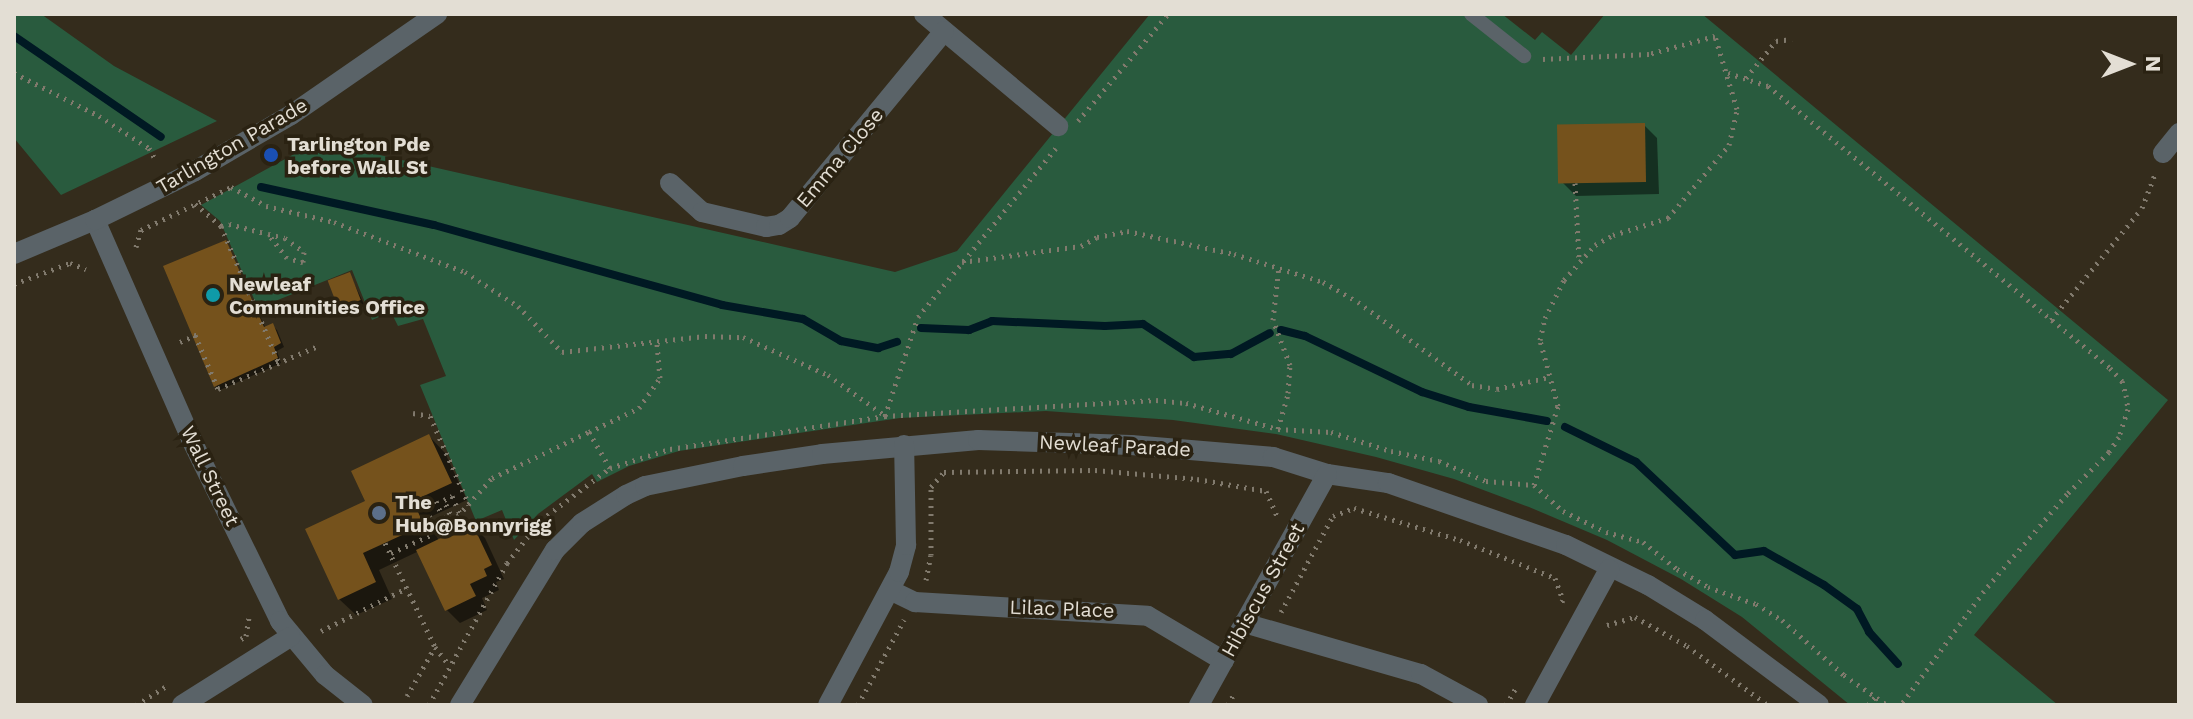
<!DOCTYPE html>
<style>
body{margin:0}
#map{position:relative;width:2193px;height:719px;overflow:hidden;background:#342c1c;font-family:"Work Sans",sans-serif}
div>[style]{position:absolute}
.green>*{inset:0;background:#295b3e}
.shadow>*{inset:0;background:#0007}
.stream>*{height:8px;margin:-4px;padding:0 4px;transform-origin:4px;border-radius:4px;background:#001923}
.building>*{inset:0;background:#75521c;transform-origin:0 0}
.path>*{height:5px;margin-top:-2.5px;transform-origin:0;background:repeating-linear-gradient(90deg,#817a6d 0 2px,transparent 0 8px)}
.lane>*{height:14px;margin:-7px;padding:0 7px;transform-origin:7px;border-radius:7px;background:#5a6368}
.street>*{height:20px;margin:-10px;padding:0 10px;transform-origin:10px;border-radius:10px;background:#5a6368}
.dots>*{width:22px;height:22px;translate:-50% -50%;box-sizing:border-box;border:4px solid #2a2212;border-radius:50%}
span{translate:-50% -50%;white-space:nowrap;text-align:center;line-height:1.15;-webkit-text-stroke:7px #2a2212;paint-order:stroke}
.poi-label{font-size:20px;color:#e3ded4;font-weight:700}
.left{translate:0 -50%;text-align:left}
.street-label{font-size:20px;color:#e3ded4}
.frame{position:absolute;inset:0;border:16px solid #e3ded4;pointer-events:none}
.north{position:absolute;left:2089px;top:24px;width:80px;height:80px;-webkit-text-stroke:6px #2a2212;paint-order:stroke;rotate:90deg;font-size:22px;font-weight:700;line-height:32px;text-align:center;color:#e3ded4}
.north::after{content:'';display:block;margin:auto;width:28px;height:36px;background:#e3ded4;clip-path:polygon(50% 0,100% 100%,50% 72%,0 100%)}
</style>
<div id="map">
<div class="green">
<i style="clip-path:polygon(14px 14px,41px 14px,114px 66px,217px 121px,61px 195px,14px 138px)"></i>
<i style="clip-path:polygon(1150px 14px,1502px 14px,1535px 40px,1542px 32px,1571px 55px,1605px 14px,1702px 14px,2168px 400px,1974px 635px,2058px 705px,1850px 705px,1742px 617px,1681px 579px,1607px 540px,1529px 507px,1454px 479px,1376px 457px,1276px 434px,1173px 420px,1046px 411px,900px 418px,679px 451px,629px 466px,597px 482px,592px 474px,538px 514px,514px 540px,502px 510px,476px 521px,420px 385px,446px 376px,423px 319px,398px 326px,391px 312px,372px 320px,352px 270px,258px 308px,220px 221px,201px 205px,318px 141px,895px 272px,957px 251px)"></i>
</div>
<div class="shadow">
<i style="clip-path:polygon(1644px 125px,1657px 138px,1659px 194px,1576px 196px,1562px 182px)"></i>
<i style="clip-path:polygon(225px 242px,266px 329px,273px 326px,277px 330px,284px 347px,277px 351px,281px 363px,220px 390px,216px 386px)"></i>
<i style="clip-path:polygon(350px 275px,364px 304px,346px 311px,342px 307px)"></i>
<i style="clip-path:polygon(429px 436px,445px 453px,467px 500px,428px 518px,439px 541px,472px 525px,485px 538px,504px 579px,496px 582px,499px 590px,482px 598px,487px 610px,460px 623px,447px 610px,419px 551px,379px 570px,392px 599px,356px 615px,339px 599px,368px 502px)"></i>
</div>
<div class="stream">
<i style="left:14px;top:36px;width:178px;rotate:34.5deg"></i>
<i style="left:261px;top:187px;width:177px;rotate:12.4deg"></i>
<i style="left:434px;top:225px;width:299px;rotate:15.5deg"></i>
<i style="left:722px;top:305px;width:82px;rotate:9.8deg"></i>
<i style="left:803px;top:319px;width:44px;rotate:30.1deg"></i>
<i style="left:841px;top:341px;width:38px;rotate:11deg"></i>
<i style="left:878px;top:348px;width:20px;rotate:-18deg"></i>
<i style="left:921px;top:328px;width:48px;rotate:2.4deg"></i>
<i style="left:969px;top:330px;width:25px;rotate:-21deg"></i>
<i style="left:992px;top:321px;width:113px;rotate:2.5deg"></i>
<i style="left:1105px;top:326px;width:38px;rotate:-3deg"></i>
<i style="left:1143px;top:324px;width:61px;rotate:32.9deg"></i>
<i style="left:1194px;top:357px;width:37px;rotate:-5deg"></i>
<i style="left:1231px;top:354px;width:44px;rotate:-28.3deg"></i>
<i style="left:1281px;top:330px;width:25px;rotate:14deg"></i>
<i style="left:1305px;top:336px;width:130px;rotate:25.6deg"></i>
<i style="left:1422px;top:392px;width:49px;rotate:17.7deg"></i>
<i style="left:1469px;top:407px;width:79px;rotate:10.2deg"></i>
<i style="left:1565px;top:427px;width:79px;rotate:26.2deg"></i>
<i style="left:1636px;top:462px;width:136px;rotate:43.2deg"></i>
<i style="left:1735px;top:555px;width:29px;rotate:-8deg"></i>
<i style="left:1764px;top:551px;width:69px;rotate:29.5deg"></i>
<i style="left:1824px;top:585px;width:41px;rotate:36deg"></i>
<i style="left:1857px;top:609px;width:26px;rotate:62deg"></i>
<i style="left:1869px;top:632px;width:43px;rotate:47.8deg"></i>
</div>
<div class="building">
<i style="left:1645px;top:123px;width:59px;height:88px;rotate:89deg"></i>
<i style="clip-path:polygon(226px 240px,264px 327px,273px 323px,281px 343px,274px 347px,278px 358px,214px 387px,163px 266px)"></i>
<i style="left:350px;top:272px;width:30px;height:24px;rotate:69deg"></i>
<i style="clip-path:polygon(429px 434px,452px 483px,413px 501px,424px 525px,363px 553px,376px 582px,338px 600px,305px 529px,365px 501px,351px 471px)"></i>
<i style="clip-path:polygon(472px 523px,492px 565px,484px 569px,487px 576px,470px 584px,476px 596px,445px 611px,416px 550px)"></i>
</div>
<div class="path">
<i style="left:14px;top:73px;width:95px;rotate:26.8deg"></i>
<i style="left:99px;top:116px;width:59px;rotate:32.6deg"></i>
<i style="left:149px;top:148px;width:13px;rotate:61deg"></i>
<i style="left:1728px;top:73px;width:42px;rotate:18deg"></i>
<i style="left:1768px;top:86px;width:443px;rotate:39.5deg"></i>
<i style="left:2110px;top:368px;width:18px;rotate:47deg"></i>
<i style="left:2122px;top:381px;width:15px;rotate:74deg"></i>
<i style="left:2126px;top:395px;width:14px;rotate:82deg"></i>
<i style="left:2128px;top:409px;width:29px;rotate:108deg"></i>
<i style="left:2119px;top:437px;width:18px;rotate:124deg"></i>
<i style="left:2109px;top:452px;width:59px;rotate:135deg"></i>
<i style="left:2067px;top:494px;width:128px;rotate:130.6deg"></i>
<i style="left:1984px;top:591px;width:141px;rotate:126.1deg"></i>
<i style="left:1746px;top:78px;width:48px;rotate:-51deg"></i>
<i style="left:1776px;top:41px;width:16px;rotate:-7deg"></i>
<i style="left:1078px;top:121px;width:140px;rotate:-49.9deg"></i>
<i style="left:1575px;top:183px;width:77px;rotate:87deg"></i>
<i style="left:195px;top:204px;width:34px;rotate:40deg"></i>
<i style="left:221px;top:226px;width:149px;rotate:67.1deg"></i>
<i style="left:221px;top:226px;width:8px;rotate:-14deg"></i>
<i style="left:229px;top:224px;width:40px;rotate:14.4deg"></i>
<i style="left:268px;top:234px;width:17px;rotate:13deg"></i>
<i style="left:285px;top:238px;width:24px;rotate:36deg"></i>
<i style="left:304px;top:252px;width:10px;rotate:96deg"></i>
<i style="left:303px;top:262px;width:16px;rotate:-166deg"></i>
<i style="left:287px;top:258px;width:31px;rotate:-128deg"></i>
<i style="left:136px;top:247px;width:18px;rotate:-74deg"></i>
<i style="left:141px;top:230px;width:100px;rotate:-25.5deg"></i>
<i style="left:231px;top:187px;width:40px;rotate:28deg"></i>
<i style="left:266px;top:206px;width:70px;rotate:13.2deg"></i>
<i style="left:334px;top:222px;width:140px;rotate:20.9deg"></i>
<i style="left:465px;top:272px;width:63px;rotate:32.7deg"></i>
<i style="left:518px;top:306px;width:64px;rotate:46.3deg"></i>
<i style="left:562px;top:352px;width:144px;rotate:-6.4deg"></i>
<i style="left:705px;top:336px;width:38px;rotate:2deg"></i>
<i style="left:743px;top:337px;width:93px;rotate:24.1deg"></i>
<i style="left:828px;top:375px;width:69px;rotate:35.5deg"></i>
<i style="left:962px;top:262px;width:120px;rotate:-7.7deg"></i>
<i style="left:1081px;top:246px;width:18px;rotate:-29deg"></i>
<i style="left:1097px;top:237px;width:31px;rotate:-11deg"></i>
<i style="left:1127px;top:231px;width:109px;rotate:12.1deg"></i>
<i style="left:1234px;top:254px;width:93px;rotate:17.5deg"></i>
<i style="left:1323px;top:282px;width:40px;rotate:29.7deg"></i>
<i style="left:1358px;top:302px;width:141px;rotate:36.1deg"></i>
<i style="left:1472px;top:385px;width:25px;rotate:9deg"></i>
<i style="left:1497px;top:389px;width:53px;rotate:-13deg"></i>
<i style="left:14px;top:284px;width:60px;rotate:-20.6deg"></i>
<i style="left:70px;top:263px;width:17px;rotate:21deg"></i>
<i style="left:2051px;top:320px;width:144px;rotate:-50.9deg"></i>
<i style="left:2142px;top:208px;width:39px;rotate:-69deg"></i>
<i style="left:195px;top:335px;width:59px;rotate:66.9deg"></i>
<i style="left:218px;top:389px;width:111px;rotate:-23.3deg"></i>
<i style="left:180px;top:342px;width:22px;rotate:-24deg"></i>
<i style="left:413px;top:413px;width:17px;rotate:10deg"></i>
<i style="left:430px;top:416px;width:97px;rotate:66.3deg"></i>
<i style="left:885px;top:416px;width:104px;rotate:-71.6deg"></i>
<i style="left:918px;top:317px;width:218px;rotate:-50.8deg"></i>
<i style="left:1278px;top:429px;width:37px;rotate:-74deg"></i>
<i style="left:1288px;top:393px;width:28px;rotate:-86deg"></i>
<i style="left:1290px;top:365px;width:48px;rotate:-110.7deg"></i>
<i style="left:1273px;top:320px;width:54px;rotate:-83.7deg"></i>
<i style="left:610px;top:468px;width:42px;rotate:-120.3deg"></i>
<i style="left:589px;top:432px;width:55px;rotate:-25.6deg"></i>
<i style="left:639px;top:408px;width:37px;rotate:-55deg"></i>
<i style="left:660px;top:378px;width:37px;rotate:-95deg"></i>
<i style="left:1534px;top:485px;width:83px;rotate:-73.1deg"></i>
<i style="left:1558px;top:406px;width:68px;rotate:-105.3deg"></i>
<i style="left:1540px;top:340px;width:23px;rotate:-77deg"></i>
<i style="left:1545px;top:318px;width:42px;rotate:-63.4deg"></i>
<i style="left:1564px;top:280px;width:47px;rotate:-48.5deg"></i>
<i style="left:1595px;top:245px;width:21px;rotate:-29deg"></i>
<i style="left:1613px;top:235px;width:58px;rotate:-17.2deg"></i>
<i style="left:1668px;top:218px;width:95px;rotate:-50.1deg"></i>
<i style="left:1729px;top:145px;width:37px;rotate:-77deg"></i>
<i style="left:1737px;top:109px;width:76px;rotate:-106.8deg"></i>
<i style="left:1715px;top:36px;width:68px;rotate:164.7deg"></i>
<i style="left:1649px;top:54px;width:107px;rotate:177.3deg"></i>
<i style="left:453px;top:521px;width:23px;rotate:-113deg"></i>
<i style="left:444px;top:500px;width:9px;rotate:-27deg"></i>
<i style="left:452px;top:496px;width:20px;rotate:66deg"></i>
<i style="left:437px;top:532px;width:30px;rotate:-116deg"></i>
<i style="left:424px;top:505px;width:13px;rotate:-18deg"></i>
<i style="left:436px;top:501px;width:29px;rotate:68deg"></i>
<i style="left:385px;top:543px;width:115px;rotate:64.3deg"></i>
<i style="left:391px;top:553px;width:61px;rotate:-24.1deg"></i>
<i style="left:447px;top:528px;width:67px;rotate:-48deg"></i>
<i style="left:492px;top:478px;width:107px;rotate:-25.4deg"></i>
<i style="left:926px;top:580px;width:25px;rotate:-79deg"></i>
<i style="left:931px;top:555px;width:68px;rotate:-90deg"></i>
<i style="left:931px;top:487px;width:20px;rotate:-49deg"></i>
<i style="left:944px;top:472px;width:151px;rotate:-0.8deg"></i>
<i style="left:1095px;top:470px;width:102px;rotate:5deg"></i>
<i style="left:1197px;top:479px;width:70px;rotate:9.9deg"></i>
<i style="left:1266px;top:491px;width:27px;rotate:66deg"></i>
<i style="left:1281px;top:612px;width:109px;rotate:-61.6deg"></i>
<i style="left:1333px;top:516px;width:22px;rotate:-21deg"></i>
<i style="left:1354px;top:508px;width:111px;rotate:16.8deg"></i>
<i style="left:1460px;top:540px;width:102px;rotate:21.8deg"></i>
<i style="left:1555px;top:578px;width:23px;rotate:70deg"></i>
<i style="left:1563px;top:600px;width:6px;rotate:121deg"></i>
<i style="left:1607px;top:625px;width:29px;rotate:-16deg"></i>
<i style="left:1635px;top:617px;width:60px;rotate:29.1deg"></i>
<i style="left:1687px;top:646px;width:100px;rotate:36.1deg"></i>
<i style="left:321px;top:631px;width:96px;rotate:-26.6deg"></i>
<i style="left:241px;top:639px;width:6px;rotate:-31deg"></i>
<i style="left:246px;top:636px;width:18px;rotate:-81deg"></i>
<i style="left:407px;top:696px;width:56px;rotate:-60.3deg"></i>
<i style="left:435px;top:647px;width:23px;rotate:52deg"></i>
<i style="left:136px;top:705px;width:39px;rotate:-32deg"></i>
<i style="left:429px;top:705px;width:162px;rotate:-61.2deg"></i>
<i style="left:507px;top:563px;width:55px;rotate:-51.7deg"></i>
<i style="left:541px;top:520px;width:86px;rotate:-37deg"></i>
<i style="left:610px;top:468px;width:63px;rotate:-17.6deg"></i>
<i style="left:670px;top:449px;width:218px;rotate:-8.7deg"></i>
<i style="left:885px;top:416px;width:271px;rotate:-3.4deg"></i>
<i style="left:1156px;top:400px;width:30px;rotate:6deg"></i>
<i style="left:1186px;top:403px;width:96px;rotate:15.8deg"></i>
<i style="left:1278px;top:429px;width:53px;rotate:3.2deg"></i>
<i style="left:1331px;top:432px;width:63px;rotate:17.6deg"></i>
<i style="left:1391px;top:451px;width:49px;rotate:11.8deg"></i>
<i style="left:1439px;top:461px;width:51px;rotate:23.1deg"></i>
<i style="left:1486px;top:481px;width:48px;rotate:4.8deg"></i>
<i style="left:1534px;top:485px;width:39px;rotate:42deg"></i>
<i style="left:1563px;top:511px;width:48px;rotate:26deg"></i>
<i style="left:1606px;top:532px;width:38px;rotate:15deg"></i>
<i style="left:1643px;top:542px;width:43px;rotate:38.5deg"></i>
<i style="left:1677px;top:569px;width:36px;rotate:30deg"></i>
<i style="left:1708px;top:587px;width:51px;rotate:19.5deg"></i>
<i style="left:1756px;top:604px;width:31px;rotate:32deg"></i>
<i style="left:1782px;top:620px;width:83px;rotate:41.6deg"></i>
<i style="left:1844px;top:675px;width:52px;rotate:34.9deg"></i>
<i style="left:858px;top:705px;width:97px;rotate:-61.6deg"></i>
<i style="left:1228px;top:705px;width:15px;rotate:-62deg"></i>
<i style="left:1506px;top:705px;width:20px;rotate:-60deg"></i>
<i style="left:1868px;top:705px;width:12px;rotate:-48deg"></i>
</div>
<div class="lane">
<i style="left:1471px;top:14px;width:68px;rotate:38.4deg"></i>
</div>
<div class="street">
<i style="left:924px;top:14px;width:175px;rotate:39.9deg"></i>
<i style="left:2163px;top:153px;width:26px;rotate:-51deg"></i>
<i style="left:670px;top:183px;width:43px;rotate:42.2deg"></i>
<i style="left:702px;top:212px;width:66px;rotate:13.2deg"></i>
<i style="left:766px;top:227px;width:13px;rotate:-9deg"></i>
<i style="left:779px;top:225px;width:13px;rotate:-32deg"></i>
<i style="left:790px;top:218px;width:242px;rotate:-50.5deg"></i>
<i style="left:95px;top:220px;width:239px;rotate:66.3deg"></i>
<i style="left:191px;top:439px;width:203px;rotate:63.9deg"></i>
<i style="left:280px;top:621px;width:70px;rotate:50.2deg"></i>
<i style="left:325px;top:675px;width:48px;rotate:38.3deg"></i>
<i style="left:14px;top:254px;width:88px;rotate:-22.8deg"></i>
<i style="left:95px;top:220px;width:111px;rotate:-26.1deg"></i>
<i style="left:195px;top:171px;width:111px;rotate:-30.3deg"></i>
<i style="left:291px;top:115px;width:178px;rotate:-34.7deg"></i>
<i style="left:890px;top:590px;width:28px;rotate:26deg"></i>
<i style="left:915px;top:602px;width:233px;rotate:3.4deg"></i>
<i style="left:1148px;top:616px;width:88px;rotate:30.6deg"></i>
<i style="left:1244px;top:623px;width:184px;rotate:16.1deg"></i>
<i style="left:1421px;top:674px;width:65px;rotate:28.5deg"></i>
<i style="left:182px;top:705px;width:128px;rotate:-32.2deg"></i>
<i style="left:460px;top:705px;width:182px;rotate:-58.5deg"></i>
<i style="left:555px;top:550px;width:38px;rotate:-45deg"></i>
<i style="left:582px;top:523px;width:52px;rotate:-32.5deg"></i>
<i style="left:626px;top:495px;width:21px;rotate:-25deg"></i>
<i style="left:645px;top:486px;width:100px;rotate:-11.5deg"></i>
<i style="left:743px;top:466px;width:80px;rotate:-8.6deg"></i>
<i style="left:822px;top:454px;width:157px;rotate:-5.1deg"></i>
<i style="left:978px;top:440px;width:153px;rotate:1.9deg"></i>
<i style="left:1131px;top:445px;width:143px;rotate:4.8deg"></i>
<i style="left:1273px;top:457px;width:57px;rotate:17.5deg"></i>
<i style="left:1327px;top:474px;width:62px;rotate:8.4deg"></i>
<i style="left:1388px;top:483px;width:188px;rotate:19.2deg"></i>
<i style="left:1566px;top:545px;width:91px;rotate:26deg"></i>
<i style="left:1648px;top:585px;width:67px;rotate:31.6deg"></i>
<i style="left:1705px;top:620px;width:142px;rotate:36.7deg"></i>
<i style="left:828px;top:705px;width:151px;rotate:-61.9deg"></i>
<i style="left:899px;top:572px;width:28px;rotate:-75deg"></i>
<i style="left:906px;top:545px;width:100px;rotate:-91.1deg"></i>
<i style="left:1199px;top:705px;width:264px;rotate:-61deg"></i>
<i style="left:1535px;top:705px;width:155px;rotate:-61.4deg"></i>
</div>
<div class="dots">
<i style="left:271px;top:155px;background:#1a4fb4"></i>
<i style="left:213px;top:295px;background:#0f9aa8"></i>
<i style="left:379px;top:513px;background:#5c6f8a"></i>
</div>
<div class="poi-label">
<span class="left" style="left:287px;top:156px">Tarlington Pde<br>before Wall St</span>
<span class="left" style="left:229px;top:296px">Newleaf<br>Communities Office</span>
<span class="left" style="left:395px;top:514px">The<br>Hub@Bonnyrigg</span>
</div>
<div class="street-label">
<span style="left:232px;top:146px;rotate:-30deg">Tarlington Parade</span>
<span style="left:840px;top:158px;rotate:-50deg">Emma Close</span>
<span style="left:1115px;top:446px;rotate:3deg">Newleaf Parade</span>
<span style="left:210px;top:476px;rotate:64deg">Wall Street</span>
<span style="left:1263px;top:590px;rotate:-61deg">Hibiscus Street</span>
<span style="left:1062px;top:609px;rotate:2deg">Lilac Place</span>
</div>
<div class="frame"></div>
<div class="north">N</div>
</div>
